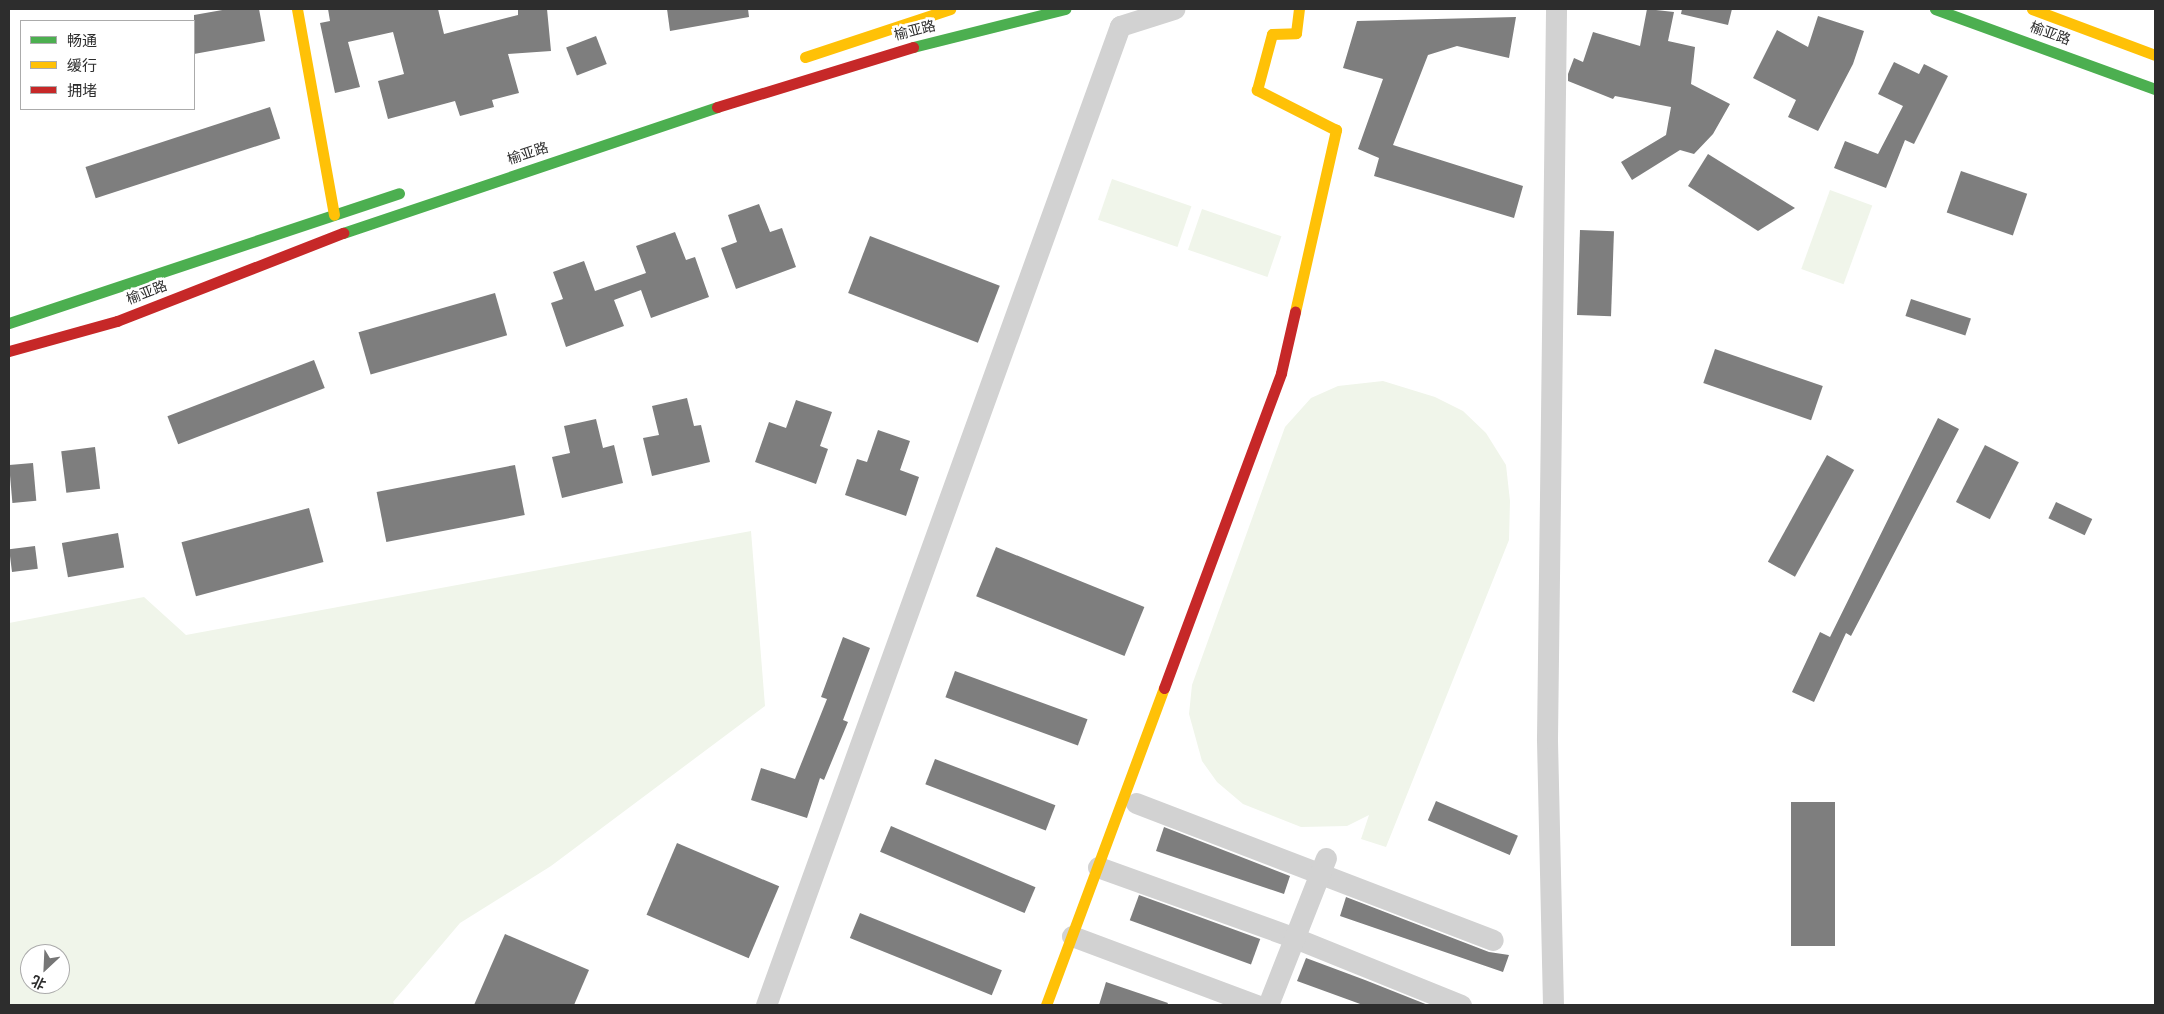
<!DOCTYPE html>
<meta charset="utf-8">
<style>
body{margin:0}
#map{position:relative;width:2164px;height:1014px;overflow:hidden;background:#fff;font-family:"Fira Sans","Noto Sans SC",sans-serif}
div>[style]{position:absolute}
.green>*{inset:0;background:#f0f5ea;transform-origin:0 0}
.building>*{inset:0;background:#7e7e7e;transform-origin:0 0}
.street>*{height:21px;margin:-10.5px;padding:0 10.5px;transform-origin:10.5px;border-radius:10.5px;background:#d2d2d2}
.fast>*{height:11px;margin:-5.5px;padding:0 5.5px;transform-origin:5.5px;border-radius:5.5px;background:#4caf50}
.slow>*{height:11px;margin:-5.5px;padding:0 5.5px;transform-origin:5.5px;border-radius:5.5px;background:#ffc107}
.jam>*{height:11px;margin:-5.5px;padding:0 5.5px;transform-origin:5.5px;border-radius:5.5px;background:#c62828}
span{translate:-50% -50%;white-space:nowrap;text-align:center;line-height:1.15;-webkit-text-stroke:5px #fff;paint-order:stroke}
.street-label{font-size:14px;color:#2d2d2d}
.frame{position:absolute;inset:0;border:10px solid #2d2d2d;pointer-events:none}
.legend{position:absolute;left:20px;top:20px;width:175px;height:90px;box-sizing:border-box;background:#fff;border:1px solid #ababab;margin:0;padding:6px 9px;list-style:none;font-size:15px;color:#2d2d2d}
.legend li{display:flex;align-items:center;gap:10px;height:25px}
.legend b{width:25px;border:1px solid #ababab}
.north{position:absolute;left:20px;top:944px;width:50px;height:50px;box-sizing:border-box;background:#fff;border:1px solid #ababab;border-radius:50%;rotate:205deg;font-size:14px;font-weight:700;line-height:20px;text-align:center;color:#2d2d2d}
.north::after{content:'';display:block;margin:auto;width:18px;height:22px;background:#767676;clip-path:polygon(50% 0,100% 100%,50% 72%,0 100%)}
</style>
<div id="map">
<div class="green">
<i style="left:1112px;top:179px;width:84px;height:43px;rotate:19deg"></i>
<i style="left:1830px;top:190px;width:45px;height:84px;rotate:20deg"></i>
<i style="left:1202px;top:209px;width:84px;height:43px;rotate:19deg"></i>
<i style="clip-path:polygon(1383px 381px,1435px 397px,1463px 411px,1486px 433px,1506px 465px,1510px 501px,1509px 540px,1386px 847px,1361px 839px,1369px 815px,1347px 826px,1301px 827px,1243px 804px,1217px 782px,1202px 761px,1189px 714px,1192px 685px,1285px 427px,1311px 398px,1338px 386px)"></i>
<i style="clip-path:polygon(evenodd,751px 531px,765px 706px,551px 866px,460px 923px,393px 1002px,395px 1005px,9px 1005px,9px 623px,144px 597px,186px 635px,751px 531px,30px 954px,60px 954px,60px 984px,30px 984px,30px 954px)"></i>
</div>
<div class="building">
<i style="clip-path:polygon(228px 9px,259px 9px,265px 41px,194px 54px,194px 15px)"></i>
<i style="clip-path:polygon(328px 9px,438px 9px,444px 34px,518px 15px,518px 9px,547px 9px,551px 51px,508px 54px,519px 93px,492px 100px,494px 107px,460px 116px,455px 101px,388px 119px,378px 81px,404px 74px,393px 32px,348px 42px,360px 87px,335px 93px,320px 23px,330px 21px)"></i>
<i style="clip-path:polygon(667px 9px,748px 9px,749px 17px,670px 31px)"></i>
<i style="clip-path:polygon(1647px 9px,1674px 12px,1668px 41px,1695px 47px,1691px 84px,1730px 104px,1713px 134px,1694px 154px,1680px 150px,1632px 180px,1621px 162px,1666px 135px,1671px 107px,1615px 96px,1613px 99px,1568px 81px,1568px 74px,1574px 58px,1583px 62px,1593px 32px,1640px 46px)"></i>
<i style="clip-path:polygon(1682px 9px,1732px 9px,1728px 25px,1681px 14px)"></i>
<i style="clip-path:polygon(1818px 16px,1864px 31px,1853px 64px,1818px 131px,1788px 117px,1796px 100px,1753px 78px,1777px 30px,1808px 47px)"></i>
<i style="clip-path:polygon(1516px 17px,1509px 58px,1457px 46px,1428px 55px,1393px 145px,1523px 186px,1514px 218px,1374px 176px,1379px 158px,1358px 149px,1383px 79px,1343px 68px,1357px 21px)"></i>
<i style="left:596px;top:36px;width:30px;height:32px;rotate:69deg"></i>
<i style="clip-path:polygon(1894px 62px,1919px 74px,1924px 64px,1948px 76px,1914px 144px,1905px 140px,1886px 188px,1834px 168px,1845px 141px,1878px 154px,1903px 106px,1878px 94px)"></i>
<i style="left:270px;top:107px;width:33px;height:194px;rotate:72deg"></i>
<i style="clip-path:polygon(1708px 154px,1795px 208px,1758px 231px,1688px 186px)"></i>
<i style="left:1961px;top:171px;width:70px;height:44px;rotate:19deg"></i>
<i style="clip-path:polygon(759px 204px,770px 232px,782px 228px,796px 267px,736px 289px,721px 248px,737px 242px,728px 215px)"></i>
<i style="left:1580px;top:230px;width:34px;height:85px;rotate:2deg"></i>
<i style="clip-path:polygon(675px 232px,686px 260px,695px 257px,709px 297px,651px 318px,641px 290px,614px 300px,624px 326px,566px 347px,551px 303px,563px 299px,553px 272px,584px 261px,595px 291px,646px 273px,636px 246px)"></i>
<i style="left:870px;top:236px;width:139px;height:61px;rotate:21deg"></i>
<i style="left:495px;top:293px;width:44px;height:142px;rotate:74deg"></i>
<i style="left:1911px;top:299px;width:63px;height:18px;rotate:18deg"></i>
<i style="left:1715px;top:349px;width:114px;height:36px;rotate:19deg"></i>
<i style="left:314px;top:360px;width:30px;height:157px;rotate:69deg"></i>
<i style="clip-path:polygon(687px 398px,694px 426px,701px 425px,710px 462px,652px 476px,643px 438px,659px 435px,652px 406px)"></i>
<i style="clip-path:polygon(796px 400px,832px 412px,820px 446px,828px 449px,816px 484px,755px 462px,769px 422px,786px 428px)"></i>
<i style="clip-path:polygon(1938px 418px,1959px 429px,1851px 636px,1846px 633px,1814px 702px,1792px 692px,1820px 632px,1830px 637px)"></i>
<i style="clip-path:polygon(596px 419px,603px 448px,614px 445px,623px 483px,562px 498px,552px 457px,570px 453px,564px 426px)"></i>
<i style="clip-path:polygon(878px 430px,910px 441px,900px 470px,919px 477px,906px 516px,845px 495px,857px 459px,867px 462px)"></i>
<i style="left:1985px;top:445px;width:38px;height:64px;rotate:27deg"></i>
<i style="left:95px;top:447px;width:42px;height:34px;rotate:83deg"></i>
<i style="left:1827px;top:455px;width:31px;height:122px;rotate:29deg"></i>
<i style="left:33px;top:463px;width:38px;height:24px;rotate:85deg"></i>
<i style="left:515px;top:465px;width:51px;height:141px;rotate:79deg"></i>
<i style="left:2056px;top:502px;width:40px;height:18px;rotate:25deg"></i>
<i style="left:309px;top:508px;width:56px;height:132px;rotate:75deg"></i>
<i style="left:118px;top:533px;width:35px;height:57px;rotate:80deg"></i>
<i style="left:35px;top:546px;width:23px;height:26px;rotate:83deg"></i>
<i style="left:996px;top:547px;width:160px;height:53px;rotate:22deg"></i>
<i style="clip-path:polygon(843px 637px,870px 648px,843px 720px,848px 722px,824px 780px,820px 778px,807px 818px,751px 800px,761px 768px,795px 779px,827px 699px,821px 697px)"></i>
<i style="left:955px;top:671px;width:141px;height:28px;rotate:20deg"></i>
<i style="left:935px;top:759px;width:129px;height:27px;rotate:21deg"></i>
<i style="left:1436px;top:801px;width:89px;height:21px;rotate:23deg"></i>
<i style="left:1791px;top:802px;width:44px;height:144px"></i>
<i style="left:891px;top:826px;width:157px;height:28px;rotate:23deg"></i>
<i style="clip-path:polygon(1164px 827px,1290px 876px,1284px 894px,1156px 851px)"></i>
<i style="left:677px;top:843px;width:111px;height:78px;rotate:23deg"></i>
<i style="left:1139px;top:895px;width:129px;height:27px;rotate:20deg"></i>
<i style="clip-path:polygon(1346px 897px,1489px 952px,1509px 955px,1503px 972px,1340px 916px)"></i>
<i style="left:860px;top:913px;width:153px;height:27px;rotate:22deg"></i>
<i style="clip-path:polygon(505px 934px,589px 970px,574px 1005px,474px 1005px)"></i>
<i style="clip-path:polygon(1306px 958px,1365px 980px,1428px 1005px,1363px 1005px,1297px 981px)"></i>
<i style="clip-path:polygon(1106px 982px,1168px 1003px,1167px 1005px,1099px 1005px)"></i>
</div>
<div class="street">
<i style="left:1136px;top:803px;width:382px;rotate:21deg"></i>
<i style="left:1098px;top:867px;width:209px;rotate:19.8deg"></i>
<i style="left:1295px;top:938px;width:179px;rotate:22deg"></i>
<i style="left:1072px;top:936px;width:197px;rotate:20.5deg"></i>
<i style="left:766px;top:1005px;width:1041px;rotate:-70.12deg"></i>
<i style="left:1120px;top:26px;width:57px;rotate:-17.5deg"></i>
<i style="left:1268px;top:1005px;width:158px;rotate:-68.5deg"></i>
<i style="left:1553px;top:1005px;width:267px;rotate:-91.3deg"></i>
<i style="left:1547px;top:738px;width:729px;rotate:-89.29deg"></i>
</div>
<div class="fast">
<i style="left:1935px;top:9px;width:234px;rotate:20deg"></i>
<i style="left:913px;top:47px;width:157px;rotate:-14deg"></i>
<i style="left:343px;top:233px;width:395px;rotate:-18.6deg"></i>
<i style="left:9px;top:323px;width:411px;rotate:-18.4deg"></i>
</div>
<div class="slow">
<i style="left:297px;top:9px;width:209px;rotate:79.8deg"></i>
<i style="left:2032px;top:9px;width:131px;rotate:20.5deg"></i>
<i style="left:805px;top:57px;width:153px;rotate:-18.3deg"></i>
<i style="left:1295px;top:312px;width:187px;rotate:-77.3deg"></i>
<i style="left:1336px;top:130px;width:89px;rotate:-153.1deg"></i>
<i style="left:1257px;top:90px;width:58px;rotate:-75deg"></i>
<i style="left:1272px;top:34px;width:24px;rotate:-2deg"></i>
<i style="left:1296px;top:33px;width:24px;rotate:-83deg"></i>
<i style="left:1046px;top:1005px;width:338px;rotate:-69.6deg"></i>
</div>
<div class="jam">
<i style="left:717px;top:107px;width:205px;rotate:-17deg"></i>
<i style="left:9px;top:351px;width:112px;rotate:-15.5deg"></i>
<i style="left:117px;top:321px;width:243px;rotate:-21.3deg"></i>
<i style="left:1164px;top:688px;width:336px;rotate:-69.6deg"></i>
<i style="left:1281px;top:373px;width:63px;rotate:-77.1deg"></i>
</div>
<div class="street-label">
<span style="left:915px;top:31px;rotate:-14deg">榆亚路</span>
<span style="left:2050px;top:34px;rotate:20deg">榆亚路</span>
<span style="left:528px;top:154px;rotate:-18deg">榆亚路</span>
<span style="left:147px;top:293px;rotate:-21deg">榆亚路</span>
</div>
<div class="frame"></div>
<ul class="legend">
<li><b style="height:6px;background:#4caf50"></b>畅通</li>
<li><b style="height:6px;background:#ffc107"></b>缓行</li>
<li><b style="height:6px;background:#c62828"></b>拥堵</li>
</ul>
<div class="north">北</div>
</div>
